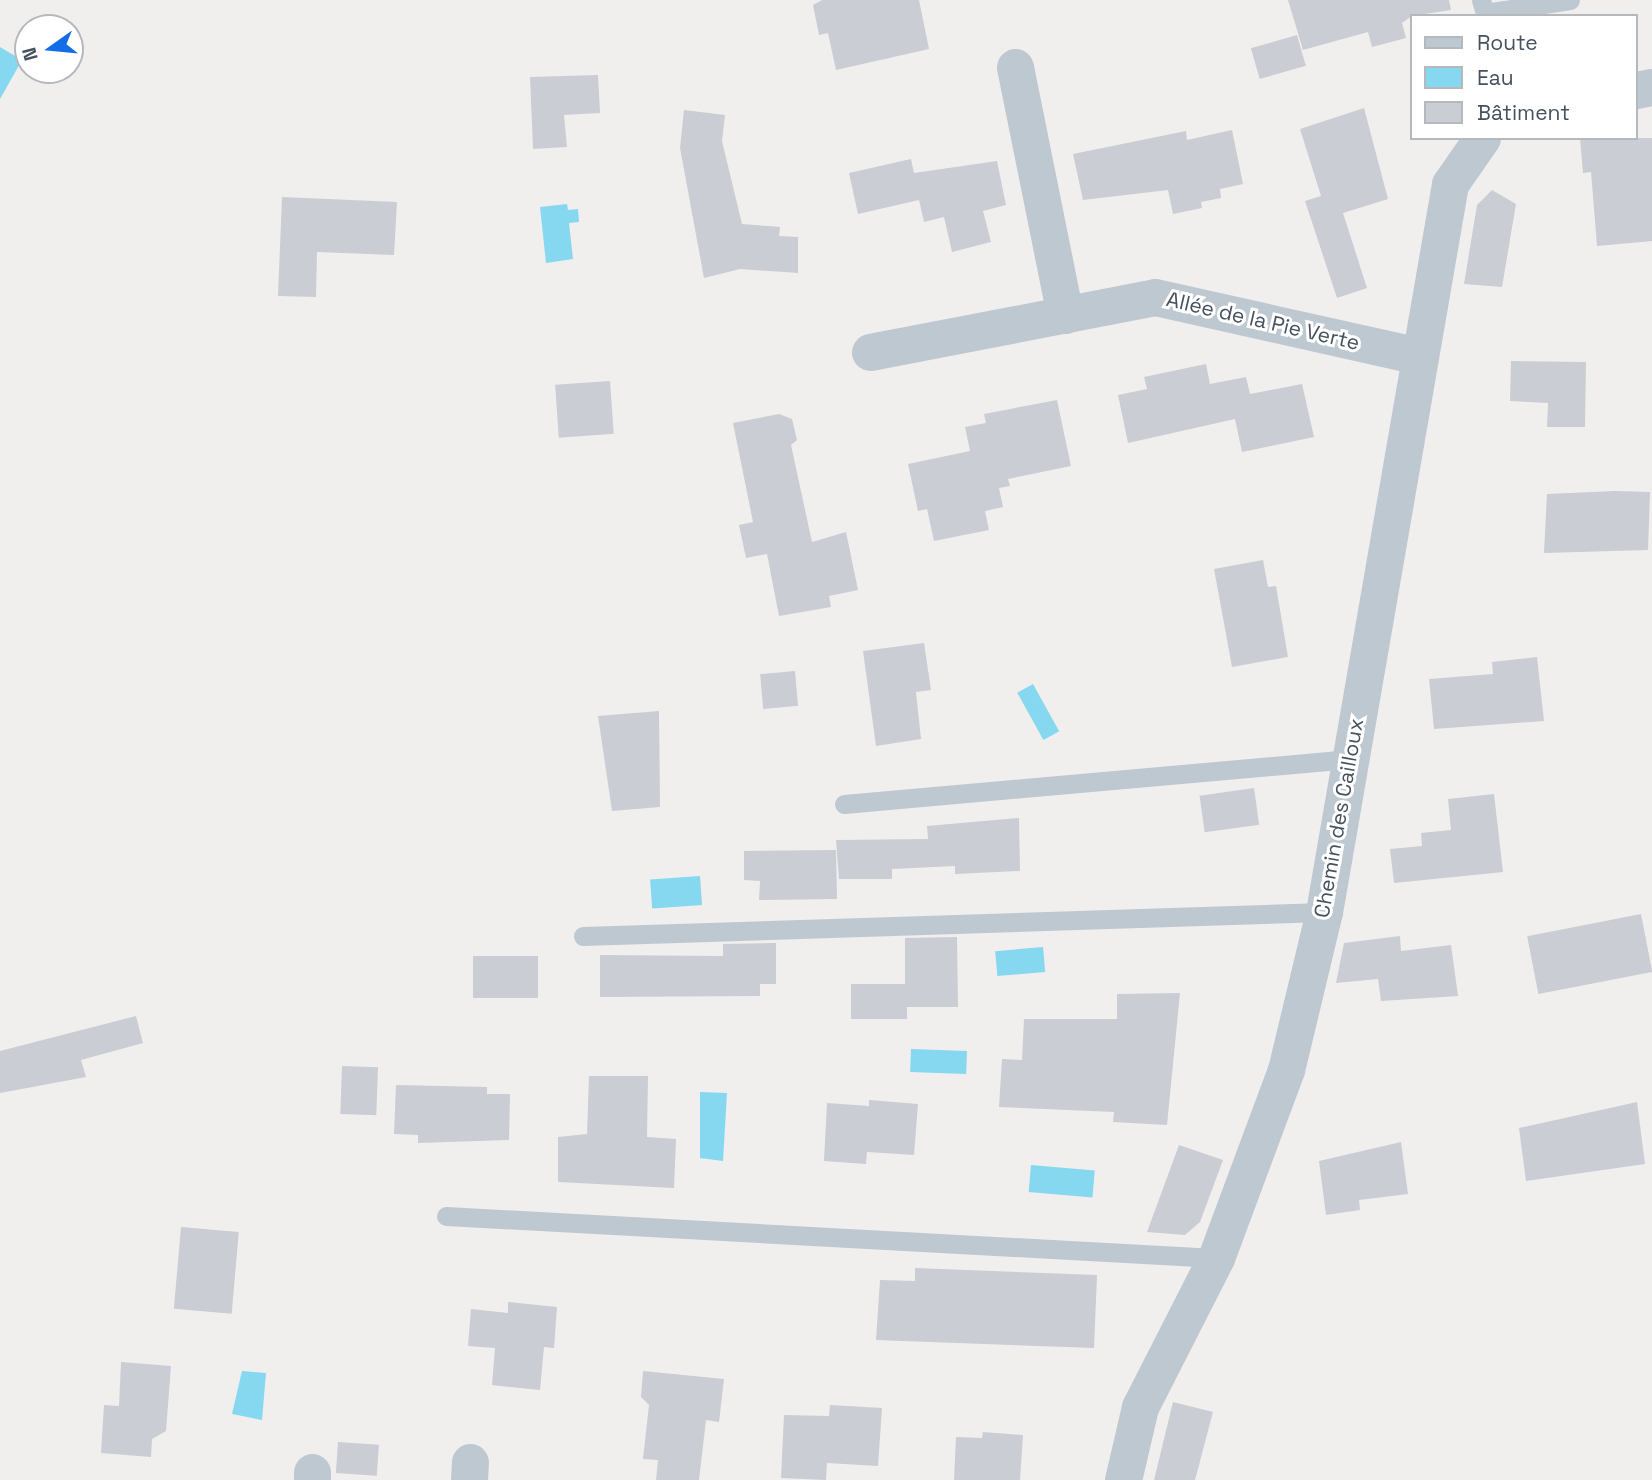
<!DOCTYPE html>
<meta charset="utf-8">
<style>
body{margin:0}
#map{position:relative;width:1652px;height:1480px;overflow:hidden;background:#f1eeee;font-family:"Space Grotesk",sans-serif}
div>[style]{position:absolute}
.water>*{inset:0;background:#85d8ef;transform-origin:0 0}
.building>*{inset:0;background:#cacdd3;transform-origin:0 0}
.lane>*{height:19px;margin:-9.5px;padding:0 9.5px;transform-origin:9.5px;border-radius:9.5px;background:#bec8d1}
.street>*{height:37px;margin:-18.5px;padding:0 18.5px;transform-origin:18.5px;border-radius:18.5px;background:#bec8d1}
span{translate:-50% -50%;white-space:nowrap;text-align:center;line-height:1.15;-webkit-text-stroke:6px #fff;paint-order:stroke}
.street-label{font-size:21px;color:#45515c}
.legend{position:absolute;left:1410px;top:14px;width:228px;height:126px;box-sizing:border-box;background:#fff;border:2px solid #b5b9be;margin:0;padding:9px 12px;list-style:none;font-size:21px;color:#45515c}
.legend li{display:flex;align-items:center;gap:14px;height:35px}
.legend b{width:35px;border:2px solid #b5b9be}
.north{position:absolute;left:14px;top:14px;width:70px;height:70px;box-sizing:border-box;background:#fff;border:2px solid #b5b9be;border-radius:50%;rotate:255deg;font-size:19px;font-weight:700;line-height:28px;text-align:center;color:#45515c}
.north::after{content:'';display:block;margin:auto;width:24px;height:32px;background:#126de6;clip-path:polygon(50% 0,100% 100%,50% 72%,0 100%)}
</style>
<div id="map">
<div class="water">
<i style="clip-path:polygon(0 47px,22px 60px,0 99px)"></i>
<i style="clip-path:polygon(567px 204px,568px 210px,578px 209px,579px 222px,569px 223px,573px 259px,546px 263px,540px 207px)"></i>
<i style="left:1033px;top:684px;width:54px;height:18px;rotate:61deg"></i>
<i style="left:700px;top:876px;width:29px;height:50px;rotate:86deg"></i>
<i style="left:1043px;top:947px;width:25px;height:48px;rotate:85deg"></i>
<i style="left:911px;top:1049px;width:56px;height:23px;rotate:2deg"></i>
<i style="clip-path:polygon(700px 1092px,727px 1093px,723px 1161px,700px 1158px)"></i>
<i style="left:1031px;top:1165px;width:64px;height:27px;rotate:5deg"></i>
<i style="clip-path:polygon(242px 1371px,266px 1373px,262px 1420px,232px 1414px)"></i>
</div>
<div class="building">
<i style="clip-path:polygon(822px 0,919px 0,929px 49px,836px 70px,828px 33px,819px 35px,813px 5px)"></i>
<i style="clip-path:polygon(1288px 0,1449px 0,1451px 10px,1412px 16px,1402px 23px,1406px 38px,1372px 47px,1368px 32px,1303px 50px)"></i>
<i style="left:1297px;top:35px;width:32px;height:48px;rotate:74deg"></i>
<i style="clip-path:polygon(598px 75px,600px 113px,564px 115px,567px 147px,533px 149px,530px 77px)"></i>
<i style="clip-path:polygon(1364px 108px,1388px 199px,1343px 213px,1367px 288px,1337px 298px,1305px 201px,1321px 196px,1300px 129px)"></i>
<i style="clip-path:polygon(684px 110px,725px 115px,722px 141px,742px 224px,780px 227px,779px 236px,798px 237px,798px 273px,740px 269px,704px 278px,680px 148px)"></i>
<i style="clip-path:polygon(1232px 130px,1243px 184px,1220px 189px,1221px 198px,1201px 202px,1202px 208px,1173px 214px,1168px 190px,1083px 200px,1073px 154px,1186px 131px,1187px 140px)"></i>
<i style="clip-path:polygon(1580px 138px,1652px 138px,1652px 241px,1597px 246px,1591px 172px,1583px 173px)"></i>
<i style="clip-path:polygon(911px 159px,914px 173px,997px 161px,1006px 205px,983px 211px,991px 242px,952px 252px,944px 217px,924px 222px,919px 200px,858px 214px,849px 173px)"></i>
<i style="clip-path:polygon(1492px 190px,1516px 204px,1502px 287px,1464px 284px,1477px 205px)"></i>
<i style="clip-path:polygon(282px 197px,397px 202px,394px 255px,317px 252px,316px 297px,278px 296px)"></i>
<i style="clip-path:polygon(1511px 361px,1586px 362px,1585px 427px,1547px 427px,1548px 403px,1510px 401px)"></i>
<i style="clip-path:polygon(1206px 364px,1210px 384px,1246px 377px,1250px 394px,1302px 384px,1314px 437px,1242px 452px,1235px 419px,1128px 443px,1118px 395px,1147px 389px,1144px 377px)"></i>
<i style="left:610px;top:381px;width:53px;height:55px;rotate:86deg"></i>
<i style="clip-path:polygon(1057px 400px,1071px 466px,1008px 479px,1010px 486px,999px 488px,1003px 507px,985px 511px,989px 530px,934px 541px,927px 509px,918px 511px,908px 464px,970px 451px,965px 427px,986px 423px,984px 414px)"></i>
<i style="clip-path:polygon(779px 414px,792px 419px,797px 440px,791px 445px,812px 542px,846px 532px,858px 590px,829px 596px,831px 607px,779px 616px,767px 554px,746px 558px,739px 525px,753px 522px,733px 423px)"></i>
<i style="clip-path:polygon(1615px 491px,1650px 492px,1648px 550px,1544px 553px,1547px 494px)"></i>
<i style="clip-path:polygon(1263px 560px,1268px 587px,1276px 586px,1288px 657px,1232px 667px,1214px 569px)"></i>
<i style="clip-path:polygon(924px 643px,931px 690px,916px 692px,921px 739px,876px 746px,863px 651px)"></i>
<i style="clip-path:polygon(1537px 657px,1544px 721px,1434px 729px,1429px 679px,1493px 674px,1492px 662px)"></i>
<i style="left:795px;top:671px;width:35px;height:35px;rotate:85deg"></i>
<i style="clip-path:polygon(659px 711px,660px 807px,612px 811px,598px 716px)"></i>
<i style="left:1254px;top:788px;width:37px;height:55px;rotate:82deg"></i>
<i style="clip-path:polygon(1494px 794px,1503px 872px,1394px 883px,1390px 849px,1422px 846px,1421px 833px,1451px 830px,1448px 799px)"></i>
<i style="clip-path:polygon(1019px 818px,1020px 871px,955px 874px,955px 866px,892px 869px,892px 879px,839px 879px,836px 840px,928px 839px,927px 826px)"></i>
<i style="clip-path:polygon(836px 850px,837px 899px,759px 900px,760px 881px,744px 880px,744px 851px)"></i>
<i style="left:1641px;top:914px;width:59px;height:116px;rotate:79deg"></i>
<i style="clip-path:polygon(1400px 936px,1401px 951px,1451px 945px,1458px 996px,1381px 1001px,1378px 979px,1336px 983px,1344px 943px)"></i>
<i style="clip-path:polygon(957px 937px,958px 1007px,907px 1007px,907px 1019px,851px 1019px,851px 984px,905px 984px,905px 938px)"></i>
<i style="clip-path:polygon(776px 943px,776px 984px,760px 984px,760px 996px,600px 997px,600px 955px,723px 956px,723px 944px)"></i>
<i style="left:473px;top:956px;width:65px;height:42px"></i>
<i style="clip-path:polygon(1180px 993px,1167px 1125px,1113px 1122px,1114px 1112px,999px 1107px,1002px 1059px,1022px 1060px,1024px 1019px,1117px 1019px,1117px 994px)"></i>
<i style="clip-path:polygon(136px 1016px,143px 1043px,81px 1060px,86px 1077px,0 1093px,0 1051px)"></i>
<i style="left:342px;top:1066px;width:36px;height:48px;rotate:2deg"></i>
<i style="clip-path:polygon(589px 1076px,648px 1076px,647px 1137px,676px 1139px,674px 1188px,558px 1182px,558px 1137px,587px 1134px)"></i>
<i style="clip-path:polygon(396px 1085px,487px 1087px,487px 1094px,510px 1094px,509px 1140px,418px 1143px,418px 1135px,394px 1134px)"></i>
<i style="clip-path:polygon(869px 1100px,918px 1104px,914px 1155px,867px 1152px,866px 1164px,824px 1161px,827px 1103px,869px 1106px)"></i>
<i style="clip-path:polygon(1637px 1102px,1645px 1164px,1526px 1181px,1519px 1128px)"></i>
<i style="clip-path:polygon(1401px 1142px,1408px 1194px,1359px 1200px,1360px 1210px,1326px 1215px,1319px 1161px)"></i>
<i style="clip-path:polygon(1179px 1145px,1223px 1160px,1200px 1222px,1185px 1235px,1147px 1232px)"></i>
<i style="left:181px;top:1227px;width:58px;height:82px;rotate:5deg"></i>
<i style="clip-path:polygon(915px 1268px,1097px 1275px,1094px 1348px,876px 1340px,880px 1280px,915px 1281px)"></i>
<i style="clip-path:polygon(508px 1302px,557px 1307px,554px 1348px,544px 1347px,540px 1390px,492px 1385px,495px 1348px,468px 1346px,471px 1309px,508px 1313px)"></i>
<i style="clip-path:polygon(121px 1362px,171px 1366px,166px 1431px,152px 1439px,151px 1457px,101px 1453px,104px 1405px,119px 1406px)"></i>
<i style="clip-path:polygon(643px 1371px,724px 1379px,719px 1422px,706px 1420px,699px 1480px,656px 1480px,658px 1460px,643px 1459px,649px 1405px,641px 1397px)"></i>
<i style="clip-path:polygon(1173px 1402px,1213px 1412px,1195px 1480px,1154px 1480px)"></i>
<i style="clip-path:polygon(830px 1405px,882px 1408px,878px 1466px,827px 1463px,826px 1480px,781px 1478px,784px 1415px,829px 1416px)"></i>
<i style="clip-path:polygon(983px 1432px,1023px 1435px,1020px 1480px,954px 1480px,956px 1437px,982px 1438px)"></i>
<i style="left:338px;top:1442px;width:41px;height:31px;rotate:4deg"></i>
</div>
<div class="lane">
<i style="left:1481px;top:0;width:14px;rotate:73deg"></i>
<i style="left:1485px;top:13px;width:86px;rotate:-8.7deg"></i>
<i style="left:844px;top:804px;width:508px;rotate:-5.08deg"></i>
<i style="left:583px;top:936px;width:741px;rotate:-1.86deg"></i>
<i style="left:446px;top:1216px;width:771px;rotate:3.12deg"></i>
</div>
<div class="street">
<i style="left:1015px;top:67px;width:253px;rotate:78.6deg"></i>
<i style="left:1636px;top:90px;width:16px;rotate:-11deg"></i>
<i style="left:870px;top:352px;width:290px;rotate:-10.9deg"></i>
<i style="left:1155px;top:297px;width:270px;rotate:12.6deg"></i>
<i style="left:312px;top:1480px;width:8px;rotate:-90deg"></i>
<i style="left:469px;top:1480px;width:18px;rotate:-87deg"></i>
<i style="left:1123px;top:1480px;width:75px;rotate:-76.9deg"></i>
<i style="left:1140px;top:1407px;width:167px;rotate:-63deg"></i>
<i style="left:1216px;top:1258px;width:201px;rotate:-69.6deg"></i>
<i style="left:1286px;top:1070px;width:163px;rotate:-76.5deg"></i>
<i style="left:1324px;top:912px;width:739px;rotate:-80.18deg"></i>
<i style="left:1450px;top:184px;width:56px;rotate:-55.2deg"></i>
</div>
<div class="street-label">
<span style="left:1263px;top:321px;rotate:13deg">Allée de la Pie Verte</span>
<span style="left:1339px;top:818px;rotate:-80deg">Chemin des Cailloux</span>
</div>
<ul class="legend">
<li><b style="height:9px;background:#bec8d1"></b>Route</li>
<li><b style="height:19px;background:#85d8ef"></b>Eau</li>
<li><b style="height:19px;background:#cacdd3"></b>Bâtiment</li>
</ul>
<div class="north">N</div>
</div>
